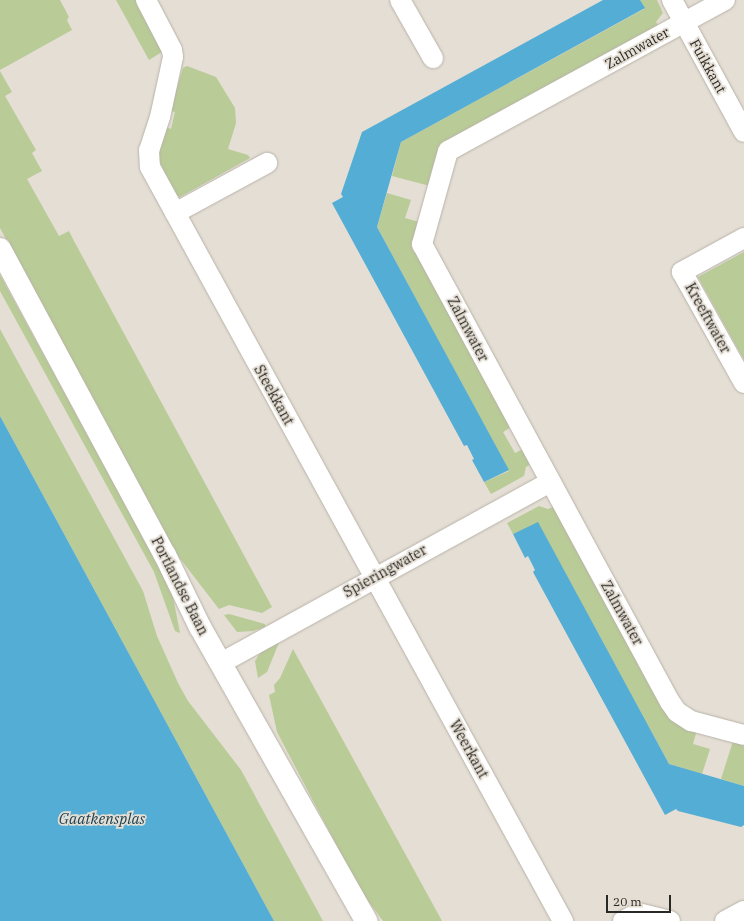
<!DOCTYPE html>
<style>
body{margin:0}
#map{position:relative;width:744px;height:921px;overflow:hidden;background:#e4ded4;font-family:"IBM Plex Serif",serif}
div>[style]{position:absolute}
.green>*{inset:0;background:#b9cb97}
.water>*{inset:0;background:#54add4}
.roads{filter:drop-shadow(0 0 1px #b8b2a8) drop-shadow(0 0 1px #b8b2a8)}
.street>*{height:20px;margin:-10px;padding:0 10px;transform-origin:10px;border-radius:10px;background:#fff}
.secondary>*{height:22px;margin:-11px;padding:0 11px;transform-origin:11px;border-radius:11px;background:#fff}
span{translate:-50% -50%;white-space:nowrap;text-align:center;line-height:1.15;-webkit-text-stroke:3.5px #e4ded4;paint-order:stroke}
.street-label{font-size:14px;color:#2a2824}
.water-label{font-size:15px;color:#1a4152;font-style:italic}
.scale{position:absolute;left:606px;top:895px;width:65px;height:18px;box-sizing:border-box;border:2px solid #2a2824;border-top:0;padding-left:5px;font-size:12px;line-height:14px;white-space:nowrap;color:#2a2824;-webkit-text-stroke:3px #e4ded4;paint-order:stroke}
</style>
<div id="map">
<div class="green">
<i style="clip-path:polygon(0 0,60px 0,69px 17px,67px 20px,72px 30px,0 70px)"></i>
<i style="clip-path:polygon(116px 0,138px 0,165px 50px,149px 60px)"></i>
<i style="clip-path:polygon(640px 0,657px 0,663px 13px,656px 22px,659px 27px,452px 140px,430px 186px,392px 176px,401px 142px,644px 9px)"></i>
<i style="clip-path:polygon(187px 66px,216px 77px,235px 108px,236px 123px,228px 149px,248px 155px,250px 158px,180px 197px,176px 195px,158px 159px,158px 151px,166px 127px,171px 129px,175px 112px,170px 111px,183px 68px)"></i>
<i style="clip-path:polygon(0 71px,12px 92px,5px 96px,36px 150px,32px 153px,42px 171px,27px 179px,59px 236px,69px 231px,74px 241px,272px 607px,262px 613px,229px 605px,219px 609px,175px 552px,0 228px)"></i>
<i style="clip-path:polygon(387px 193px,411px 200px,405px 218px,419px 222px,511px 427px,503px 432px,515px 453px,523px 449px,531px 464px,526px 467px,524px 476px,491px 494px,484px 482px,509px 471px,377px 227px)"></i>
<i style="clip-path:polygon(744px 252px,744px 360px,698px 277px)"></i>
<i style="clip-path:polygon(0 275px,165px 577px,172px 592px,180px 633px,175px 631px,154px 572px,0 291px)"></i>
<i style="clip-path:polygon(0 329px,143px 591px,157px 636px,178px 683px,188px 701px,241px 770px,323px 921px,274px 921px,0 416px)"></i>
<i style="clip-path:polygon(539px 506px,548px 509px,555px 506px,697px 730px,693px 744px,710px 749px,702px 774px,669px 764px,538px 523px,513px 534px,507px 523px)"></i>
<i style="clip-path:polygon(229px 614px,265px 624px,265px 627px,253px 631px,237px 632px,224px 615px)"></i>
<i style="clip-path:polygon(280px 640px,267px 672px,258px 678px,255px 661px,262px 650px)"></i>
<i style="clip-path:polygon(293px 649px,442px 921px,383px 921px,360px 890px,277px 732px,269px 695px,275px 692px,274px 685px,280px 678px)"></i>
<i style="clip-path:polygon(733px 741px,744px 744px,744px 786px,721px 779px)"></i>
</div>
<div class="water">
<i style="clip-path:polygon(603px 0,640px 0,645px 8px,401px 142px,377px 227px,509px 470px,484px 482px,472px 460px,474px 459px,467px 445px,464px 446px,332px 203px,343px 197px,341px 194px,362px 132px)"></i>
<i style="clip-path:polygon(0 416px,274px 921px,0 921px)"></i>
<i style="clip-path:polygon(538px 522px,669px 764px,744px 786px,744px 825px,741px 827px,678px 811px,676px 809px,665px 815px,533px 572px,535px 570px,528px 556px,525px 558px,513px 534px)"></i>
</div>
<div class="roads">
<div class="street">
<i style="left:146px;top:0;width:56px;rotate:62.5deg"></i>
<i style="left:172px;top:50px;width:7px;rotate:82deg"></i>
<i style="left:173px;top:57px;width:61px;rotate:102.2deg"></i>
<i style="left:160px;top:117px;width:35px;rotate:108deg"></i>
<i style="left:149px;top:150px;width:17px;rotate:87deg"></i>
<i style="left:150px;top:167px;width:860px;rotate:61.29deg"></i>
<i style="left:400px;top:0;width:67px;rotate:60.4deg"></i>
<i style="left:672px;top:0;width:150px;rotate:61.4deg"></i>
<i style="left:725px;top:0;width:315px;rotate:151.4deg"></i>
<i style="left:448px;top:151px;width:97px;rotate:105.6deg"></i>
<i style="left:422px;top:244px;width:521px;rotate:61.57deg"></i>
<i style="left:670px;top:702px;width:12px;rotate:55deg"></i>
<i style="left:677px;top:712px;width:17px;rotate:33deg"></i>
<i style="left:691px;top:721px;width:55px;rotate:14.8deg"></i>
<i style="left:175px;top:213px;width:105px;rotate:-28.5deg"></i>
<i style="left:744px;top:238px;width:71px;rotate:151.3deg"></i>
<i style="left:682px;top:272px;width:127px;rotate:60.8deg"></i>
<i style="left:221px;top:663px;width:376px;rotate:-28.8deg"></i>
<i style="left:623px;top:921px;width:17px;rotate:-28deg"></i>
<i style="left:638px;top:913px;width:33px;rotate:14deg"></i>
<i style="left:725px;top:921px;width:21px;rotate:-28deg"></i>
</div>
<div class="secondary">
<i style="left:0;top:249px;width:348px;rotate:61.7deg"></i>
<i style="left:165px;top:555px;width:80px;rotate:64.1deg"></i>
<i style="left:200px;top:627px;width:338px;rotate:60.5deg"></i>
</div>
</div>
<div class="street-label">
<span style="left:637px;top:48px;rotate:-29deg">Zalmwater</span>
<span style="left:708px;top:66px;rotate:61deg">Fuikkant</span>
<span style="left:708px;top:318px;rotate:61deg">Kreeftwater</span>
<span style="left:468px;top:329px;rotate:62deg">Zalmwater</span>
<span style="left:274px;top:395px;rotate:61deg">Steekkant</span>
<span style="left:385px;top:571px;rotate:-29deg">Spieringwater</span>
<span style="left:180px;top:586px;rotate:63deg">Portlandse Baan</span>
<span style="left:622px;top:613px;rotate:61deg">Zalmwater</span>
<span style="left:469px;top:749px;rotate:61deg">Weerkant</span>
</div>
<div class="water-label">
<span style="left:102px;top:819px">Gaatkensplas</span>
</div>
<div class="scale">20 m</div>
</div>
